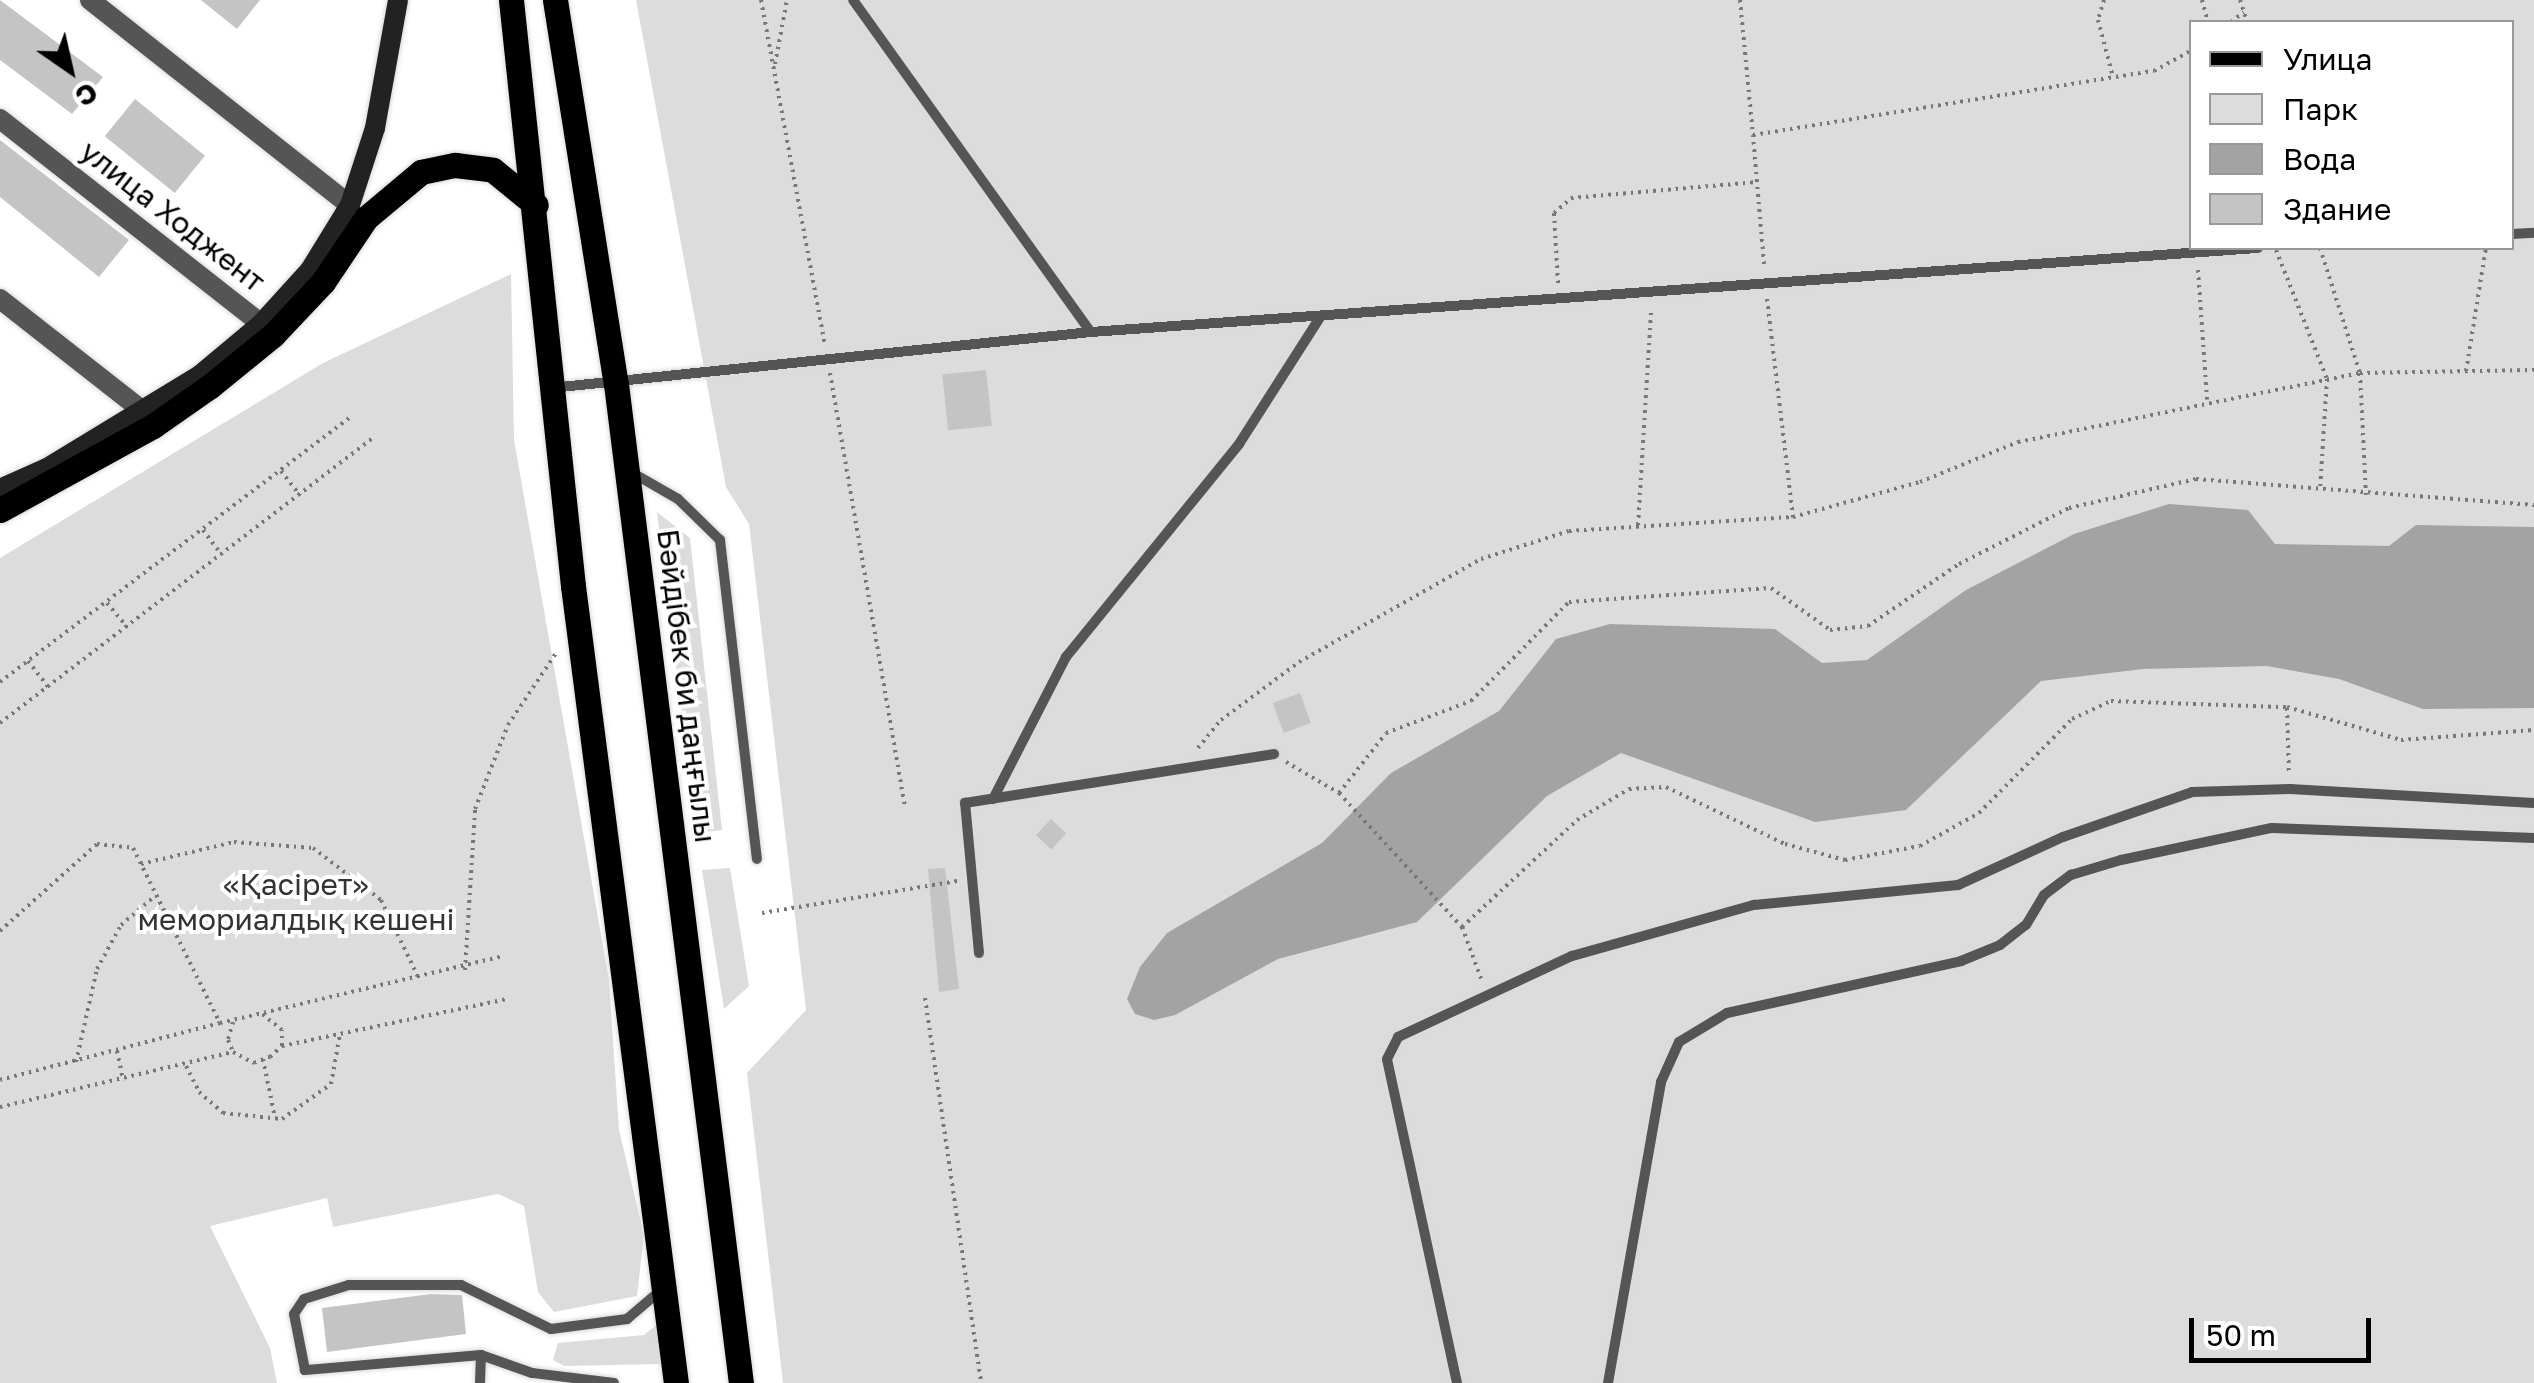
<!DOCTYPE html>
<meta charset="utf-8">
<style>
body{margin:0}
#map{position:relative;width:2534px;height:1383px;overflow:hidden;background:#fff;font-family:"Golos Text",sans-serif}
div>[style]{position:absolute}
.green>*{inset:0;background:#dcdcdc}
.water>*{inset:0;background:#a3a3a3}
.building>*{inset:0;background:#c4c4c4;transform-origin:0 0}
.path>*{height:4px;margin-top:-2px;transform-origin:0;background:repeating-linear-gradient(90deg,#777 0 2.5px,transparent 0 7.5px)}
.roads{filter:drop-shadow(0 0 2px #dbdbdb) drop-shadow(0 0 2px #dbdbdb)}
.service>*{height:10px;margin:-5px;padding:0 5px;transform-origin:5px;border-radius:5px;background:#555}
.minor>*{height:20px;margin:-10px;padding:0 10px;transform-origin:10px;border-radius:10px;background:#555}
.secondary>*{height:20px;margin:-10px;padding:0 10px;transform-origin:10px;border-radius:10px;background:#222}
.primary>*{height:25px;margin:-12.5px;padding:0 12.5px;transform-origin:12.5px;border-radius:12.5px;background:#000}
span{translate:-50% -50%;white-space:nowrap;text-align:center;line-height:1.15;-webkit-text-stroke:8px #fff;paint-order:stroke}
.street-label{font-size:30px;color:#000}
.park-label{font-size:30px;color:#333}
.legend{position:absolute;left:2189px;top:20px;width:325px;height:230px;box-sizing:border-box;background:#fff;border:2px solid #999;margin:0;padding:12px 18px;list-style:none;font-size:30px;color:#000}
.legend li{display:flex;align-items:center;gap:20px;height:50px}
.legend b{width:50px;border:2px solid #999}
.north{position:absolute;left:20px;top:20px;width:100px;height:100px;-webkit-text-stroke:8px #fff;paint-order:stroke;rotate:146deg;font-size:28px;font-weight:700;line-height:40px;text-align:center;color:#000}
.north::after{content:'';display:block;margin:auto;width:35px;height:45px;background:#000;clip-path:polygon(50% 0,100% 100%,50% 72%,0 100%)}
.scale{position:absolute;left:2189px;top:1318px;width:182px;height:45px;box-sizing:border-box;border:5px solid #000;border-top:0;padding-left:12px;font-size:30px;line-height:35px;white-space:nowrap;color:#000;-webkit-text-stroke:8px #fff;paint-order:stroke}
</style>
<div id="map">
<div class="green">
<i style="clip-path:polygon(evenodd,636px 0,2534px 0,2534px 1383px,783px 1383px,747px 1073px,806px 1010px,749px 524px,726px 487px,636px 0,2192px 22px,2512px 22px,2512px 248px,2192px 248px,2192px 22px)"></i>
<i style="clip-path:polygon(511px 274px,514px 440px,609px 980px,619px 1130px,644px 1235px,637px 1296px,554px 1312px,538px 1292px,524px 1206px,498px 1194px,333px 1227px,327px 1198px,210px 1226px,270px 1348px,277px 1383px,0 1383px,0 558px,323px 363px)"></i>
<i style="clip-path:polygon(657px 512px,690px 538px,722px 830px,697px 833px)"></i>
<i style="clip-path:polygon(730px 868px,749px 986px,724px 1009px,702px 870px)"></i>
<i style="clip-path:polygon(659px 1323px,660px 1364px,564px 1366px,553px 1360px,558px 1343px,644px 1335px)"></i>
</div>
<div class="water">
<i style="clip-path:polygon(2169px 504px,2248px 510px,2275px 544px,2389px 546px,2416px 525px,2534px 527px,2534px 708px,2423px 709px,2339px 679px,2267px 666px,2143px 669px,2041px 681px,1906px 810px,1815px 822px,1621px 753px,1547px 796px,1417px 922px,1278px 959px,1175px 1015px,1154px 1020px,1135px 1014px,1127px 999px,1140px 967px,1167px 933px,1322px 843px,1391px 773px,1499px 711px,1556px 639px,1610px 624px,1775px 629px,1822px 663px,1867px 660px,1966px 590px,2074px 534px)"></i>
</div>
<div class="building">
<i style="clip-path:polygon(0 0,103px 77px,72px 114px,0 60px)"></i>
<i style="clip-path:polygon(201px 0,260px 0,237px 29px)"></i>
<i style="left:135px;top:99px;width:90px;height:48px;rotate:39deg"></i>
<i style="clip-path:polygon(0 140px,129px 240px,99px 277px,0 197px)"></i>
<i style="left:986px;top:370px;width:56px;height:44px;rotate:84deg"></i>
<i style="left:1300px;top:693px;width:32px;height:29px;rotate:70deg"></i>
<i style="left:1051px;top:819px;width:21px;height:22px;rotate:43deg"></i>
<i style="clip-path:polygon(945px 868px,959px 989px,939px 992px,928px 869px)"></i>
<i style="clip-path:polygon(431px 1294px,462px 1295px,466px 1334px,327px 1352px,322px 1308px)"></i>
</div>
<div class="path">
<i style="left:761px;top:0;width:350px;rotate:79.5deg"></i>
<i style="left:1740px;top:0;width:136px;rotate:84.5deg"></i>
<i style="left:2104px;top:0;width:21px;rotate:107deg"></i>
<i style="left:2098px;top:20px;width:59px;rotate:75.3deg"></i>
<i style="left:2202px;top:0;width:23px;rotate:75deg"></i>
<i style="left:2240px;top:0;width:23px;rotate:72deg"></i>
<i style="left:2231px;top:22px;width:16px;rotate:-38deg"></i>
<i style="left:775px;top:64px;width:65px;rotate:-79.4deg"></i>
<i style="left:2320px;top:248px;width:131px;rotate:72.3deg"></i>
<i style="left:2360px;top:373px;width:122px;rotate:87.2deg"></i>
<i style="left:2276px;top:250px;width:139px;rotate:68.4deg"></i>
<i style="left:2327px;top:379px;width:111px;rotate:93.6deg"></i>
<i style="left:1764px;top:264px;width:129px;rotate:-94.9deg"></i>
<i style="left:1753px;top:135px;width:406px;rotate:-9.1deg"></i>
<i style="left:2154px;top:71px;width:43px;rotate:-28.9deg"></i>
<i style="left:2198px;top:270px;width:130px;rotate:86deg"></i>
<i style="left:1558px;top:283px;width:70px;rotate:-93.3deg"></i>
<i style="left:1554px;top:213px;width:23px;rotate:-41deg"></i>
<i style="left:1571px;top:198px;width:187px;rotate:-4.9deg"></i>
<i style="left:1767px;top:299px;width:220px;rotate:83.2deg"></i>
<i style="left:2466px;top:371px;width:125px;rotate:-80.8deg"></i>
<i style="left:830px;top:373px;width:438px;rotate:80.2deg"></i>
<i style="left:281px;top:471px;width:31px;rotate:52deg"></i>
<i style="left:1638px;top:525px;width:215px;rotate:-86.5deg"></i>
<i style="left:203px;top:530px;width:30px;rotate:53deg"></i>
<i style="left:107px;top:603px;width:31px;rotate:50deg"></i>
<i style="left:28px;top:661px;width:33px;rotate:52deg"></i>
<i style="left:0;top:682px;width:440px;rotate:-37.1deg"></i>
<i style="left:2287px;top:708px;width:66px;rotate:88.3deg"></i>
<i style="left:0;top:723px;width:469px;rotate:-37.4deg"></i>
<i style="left:1198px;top:748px;width:36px;rotate:-51deg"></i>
<i style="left:1221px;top:720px;width:97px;rotate:-36.6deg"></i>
<i style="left:1299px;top:662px;width:209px;rotate:-29.5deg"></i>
<i style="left:1481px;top:559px;width:92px;rotate:-17.7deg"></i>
<i style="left:1569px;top:531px;width:224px;rotate:-3.6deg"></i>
<i style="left:1793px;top:517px;width:132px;rotate:-15.4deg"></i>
<i style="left:1920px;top:482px;width:106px;rotate:-22.2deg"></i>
<i style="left:2018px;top:442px;width:349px;rotate:-11.4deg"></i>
<i style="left:2360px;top:373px;width:174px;rotate:-1deg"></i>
<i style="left:1286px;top:762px;width:61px;rotate:30.3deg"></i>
<i style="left:1339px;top:793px;width:182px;rotate:47.5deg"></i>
<i style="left:1462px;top:927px;width:58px;rotate:69.7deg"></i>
<i style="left:1339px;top:793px;width:76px;rotate:-51.9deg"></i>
<i style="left:1386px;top:733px;width:91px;rotate:-20.6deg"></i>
<i style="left:1471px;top:701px;width:139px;rotate:-45.3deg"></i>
<i style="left:1569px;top:602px;width:202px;rotate:-4deg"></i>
<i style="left:1771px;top:588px;width:72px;rotate:35.4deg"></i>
<i style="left:1830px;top:630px;width:38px;rotate:-6deg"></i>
<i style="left:1868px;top:626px;width:110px;rotate:-34.3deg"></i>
<i style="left:1959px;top:564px;width:123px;rotate:-27deg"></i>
<i style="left:2069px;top:508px;width:130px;rotate:-12.9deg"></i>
<i style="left:2196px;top:479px;width:339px;rotate:4.4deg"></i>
<i style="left:141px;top:864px;width:96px;rotate:-13.3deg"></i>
<i style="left:234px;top:842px;width:79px;rotate:4.3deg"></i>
<i style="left:313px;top:848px;width:86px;rotate:37.4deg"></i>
<i style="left:381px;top:900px;width:85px;rotate:64.3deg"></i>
<i style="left:762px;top:913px;width:198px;rotate:-9.3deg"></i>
<i style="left:1462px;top:927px;width:157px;rotate:-42.9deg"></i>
<i style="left:1577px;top:820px;width:61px;rotate:-30.8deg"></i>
<i style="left:1629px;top:789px;width:37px;rotate:-3deg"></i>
<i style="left:1666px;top:787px;width:132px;rotate:25.6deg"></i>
<i style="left:1785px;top:844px;width:62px;rotate:14.9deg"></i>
<i style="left:1845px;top:860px;width:76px;rotate:-10.6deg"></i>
<i style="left:1920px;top:846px;width:68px;rotate:-29.2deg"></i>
<i style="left:1979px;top:813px;width:132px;rotate:-45.3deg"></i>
<i style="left:2072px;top:719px;width:43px;rotate:-24.8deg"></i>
<i style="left:2111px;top:701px;width:176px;rotate:2deg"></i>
<i style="left:2287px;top:707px;width:119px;rotate:16.1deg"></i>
<i style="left:2401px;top:740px;width:133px;rotate:-4.3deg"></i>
<i style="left:0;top:931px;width:130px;rotate:-41.9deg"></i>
<i style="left:97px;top:844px;width:36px;rotate:6deg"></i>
<i style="left:133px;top:848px;width:195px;rotate:63.6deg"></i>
<i style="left:220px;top:1023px;width:227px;rotate:165.5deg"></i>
<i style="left:465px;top:970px;width:161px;rotate:-86.4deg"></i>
<i style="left:475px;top:809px;width:90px;rotate:-68.6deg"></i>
<i style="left:508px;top:725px;width:87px;rotate:-56.3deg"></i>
<i style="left:925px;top:998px;width:389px;rotate:81.7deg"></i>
<i style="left:233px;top:1022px;width:19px;rotate:106deg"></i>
<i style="left:228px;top:1040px;width:13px;rotate:67deg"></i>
<i style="left:233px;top:1052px;width:24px;rotate:28deg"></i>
<i style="left:254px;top:1063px;width:17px;rotate:-21deg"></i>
<i style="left:270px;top:1057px;width:16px;rotate:-43deg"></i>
<i style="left:282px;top:1046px;width:16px;rotate:-90deg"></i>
<i style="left:282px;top:1030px;width:28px;rotate:-141deg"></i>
<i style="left:220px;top:1023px;width:288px;rotate:-13.3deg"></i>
<i style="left:282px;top:1046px;width:230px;rotate:-11.8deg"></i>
<i style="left:117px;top:1051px;width:30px;rotate:78deg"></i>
<i style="left:263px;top:1059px;width:60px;rotate:78.5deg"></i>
<i style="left:76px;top:1062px;width:95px;rotate:-77.3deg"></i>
<i style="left:97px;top:969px;width:50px;rotate:-61.4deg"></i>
<i style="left:121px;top:925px;width:45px;rotate:-40.5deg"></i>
<i style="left:186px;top:1066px;width:29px;rotate:63deg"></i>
<i style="left:199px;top:1092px;width:32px;rotate:41deg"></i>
<i style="left:223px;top:1113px;width:59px;rotate:5.8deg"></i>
<i style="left:282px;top:1119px;width:60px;rotate:-35.5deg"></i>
<i style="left:331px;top:1084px;width:51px;rotate:-79.8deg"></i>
<i style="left:0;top:1107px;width:239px;rotate:-13.3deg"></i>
</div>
<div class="roads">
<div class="service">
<i style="left:853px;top:0;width:408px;rotate:54.4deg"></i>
<i style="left:2512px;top:234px;width:22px;rotate:-3deg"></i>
<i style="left:551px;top:388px;width:543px;rotate:-5.92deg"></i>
<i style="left:1091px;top:332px;width:1170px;rotate:-4.12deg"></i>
<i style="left:631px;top:472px;width:54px;rotate:29.9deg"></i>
<i style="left:678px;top:499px;width:59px;rotate:44.3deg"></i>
<i style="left:720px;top:540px;width:321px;rotate:83.4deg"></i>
<i style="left:993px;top:799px;width:160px;rotate:-62.8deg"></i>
<i style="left:1066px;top:657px;width:274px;rotate:-50.9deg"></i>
<i style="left:1239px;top:444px;width:152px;rotate:-57.4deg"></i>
<i style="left:979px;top:953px;width:151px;rotate:-95.3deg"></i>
<i style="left:965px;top:803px;width:313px;rotate:-9deg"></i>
<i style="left:480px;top:1383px;width:28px;rotate:-88deg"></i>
<i style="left:614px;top:1383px;width:83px;rotate:-173deg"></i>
<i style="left:532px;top:1373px;width:54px;rotate:-160.6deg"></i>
<i style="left:481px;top:1355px;width:177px;rotate:175.1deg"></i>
<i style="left:305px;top:1370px;width:57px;rotate:-101.1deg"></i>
<i style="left:294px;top:1314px;width:18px;rotate:-56deg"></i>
<i style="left:304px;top:1299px;width:47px;rotate:-17.3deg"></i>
<i style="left:349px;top:1285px;width:112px"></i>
<i style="left:461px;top:1285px;width:100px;rotate:26.1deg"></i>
<i style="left:551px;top:1329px;width:77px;rotate:-7.5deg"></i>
<i style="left:627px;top:1319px;width:43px;rotate:-40.3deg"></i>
<i style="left:1457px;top:1383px;width:331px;rotate:-102.2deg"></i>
<i style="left:1387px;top:1059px;width:25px;rotate:-63deg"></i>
<i style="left:1398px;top:1037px;width:192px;rotate:-25deg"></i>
<i style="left:1572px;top:956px;width:189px;rotate:-15.7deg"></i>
<i style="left:1754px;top:905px;width:205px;rotate:-5.6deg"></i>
<i style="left:1958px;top:885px;width:115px;rotate:-24.6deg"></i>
<i style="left:2063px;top:837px;width:137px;rotate:-19.2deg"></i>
<i style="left:2192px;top:792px;width:98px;rotate:-1.8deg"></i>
<i style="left:2290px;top:789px;width:244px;rotate:3.3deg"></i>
<i style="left:1608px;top:1383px;width:306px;rotate:-80deg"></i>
<i style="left:1661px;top:1082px;width:44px;rotate:-65.8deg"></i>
<i style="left:1679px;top:1042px;width:56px;rotate:-31.1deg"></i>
<i style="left:1727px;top:1013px;width:240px;rotate:-12.5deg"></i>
<i style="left:1961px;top:961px;width:42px;rotate:-22.3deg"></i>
<i style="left:2000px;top:945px;width:33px;rotate:-38deg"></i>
<i style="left:2026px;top:925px;width:35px;rotate:-59deg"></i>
<i style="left:2044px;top:895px;width:34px;rotate:-37deg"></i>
<i style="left:2071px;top:875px;width:52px;rotate:-16.7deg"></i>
<i style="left:2121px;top:860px;width:154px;rotate:-12deg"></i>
<i style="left:2272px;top:828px;width:262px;rotate:2.2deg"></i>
</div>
<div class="minor">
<i style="left:90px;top:0;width:331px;rotate:38.3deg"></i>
<i style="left:0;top:119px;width:332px;rotate:38.1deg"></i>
<i style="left:0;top:299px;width:183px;rotate:38.1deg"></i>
</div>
<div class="secondary">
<i style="left:0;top:489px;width:51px;rotate:-24.1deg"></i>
<i style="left:47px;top:468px;width:179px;rotate:-31.3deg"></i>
<i style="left:200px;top:375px;width:80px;rotate:-39.9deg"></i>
<i style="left:261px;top:324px;width:73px;rotate:-47.8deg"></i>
<i style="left:310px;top:270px;width:76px;rotate:-58.4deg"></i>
<i style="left:350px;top:205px;width:81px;rotate:-72deg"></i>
<i style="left:375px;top:128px;width:130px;rotate:-79.8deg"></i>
</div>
<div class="primary">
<i style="left:511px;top:0;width:589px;rotate:83.96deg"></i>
<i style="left:573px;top:586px;width:804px;rotate:82.64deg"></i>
<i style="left:555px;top:0;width:389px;rotate:81deg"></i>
<i style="left:616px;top:384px;width:1007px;rotate:82.87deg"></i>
<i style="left:0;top:510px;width:175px;rotate:-28.8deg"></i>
<i style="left:153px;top:426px;width:68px;rotate:-34.9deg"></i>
<i style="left:209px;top:387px;width:82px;rotate:-39.1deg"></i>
<i style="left:273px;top:335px;width:73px;rotate:-46.7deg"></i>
<i style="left:323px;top:282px;width:77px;rotate:-56.1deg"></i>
<i style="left:366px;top:218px;width:72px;rotate:-39.9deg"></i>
<i style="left:421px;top:172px;width:35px;rotate:-12deg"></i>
<i style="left:455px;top:165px;width:38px;rotate:7deg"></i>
<i style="left:493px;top:170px;width:55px;rotate:39.1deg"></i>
</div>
</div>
<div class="street-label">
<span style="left:173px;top:216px;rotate:38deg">улица Ходжент</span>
<span style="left:687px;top:686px;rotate:83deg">Бәйдібек би даңғылы</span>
</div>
<div class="park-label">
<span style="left:296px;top:901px">«Қасірет»<br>мемориалдық кешені</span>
</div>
<ul class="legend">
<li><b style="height:12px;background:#000"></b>Улица</li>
<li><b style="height:28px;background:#dcdcdc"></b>Парк</li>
<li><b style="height:28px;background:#a3a3a3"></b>Вода</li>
<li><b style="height:28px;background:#c4c4c4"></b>Здание</li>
</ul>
<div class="north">С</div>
<div class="scale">50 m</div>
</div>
